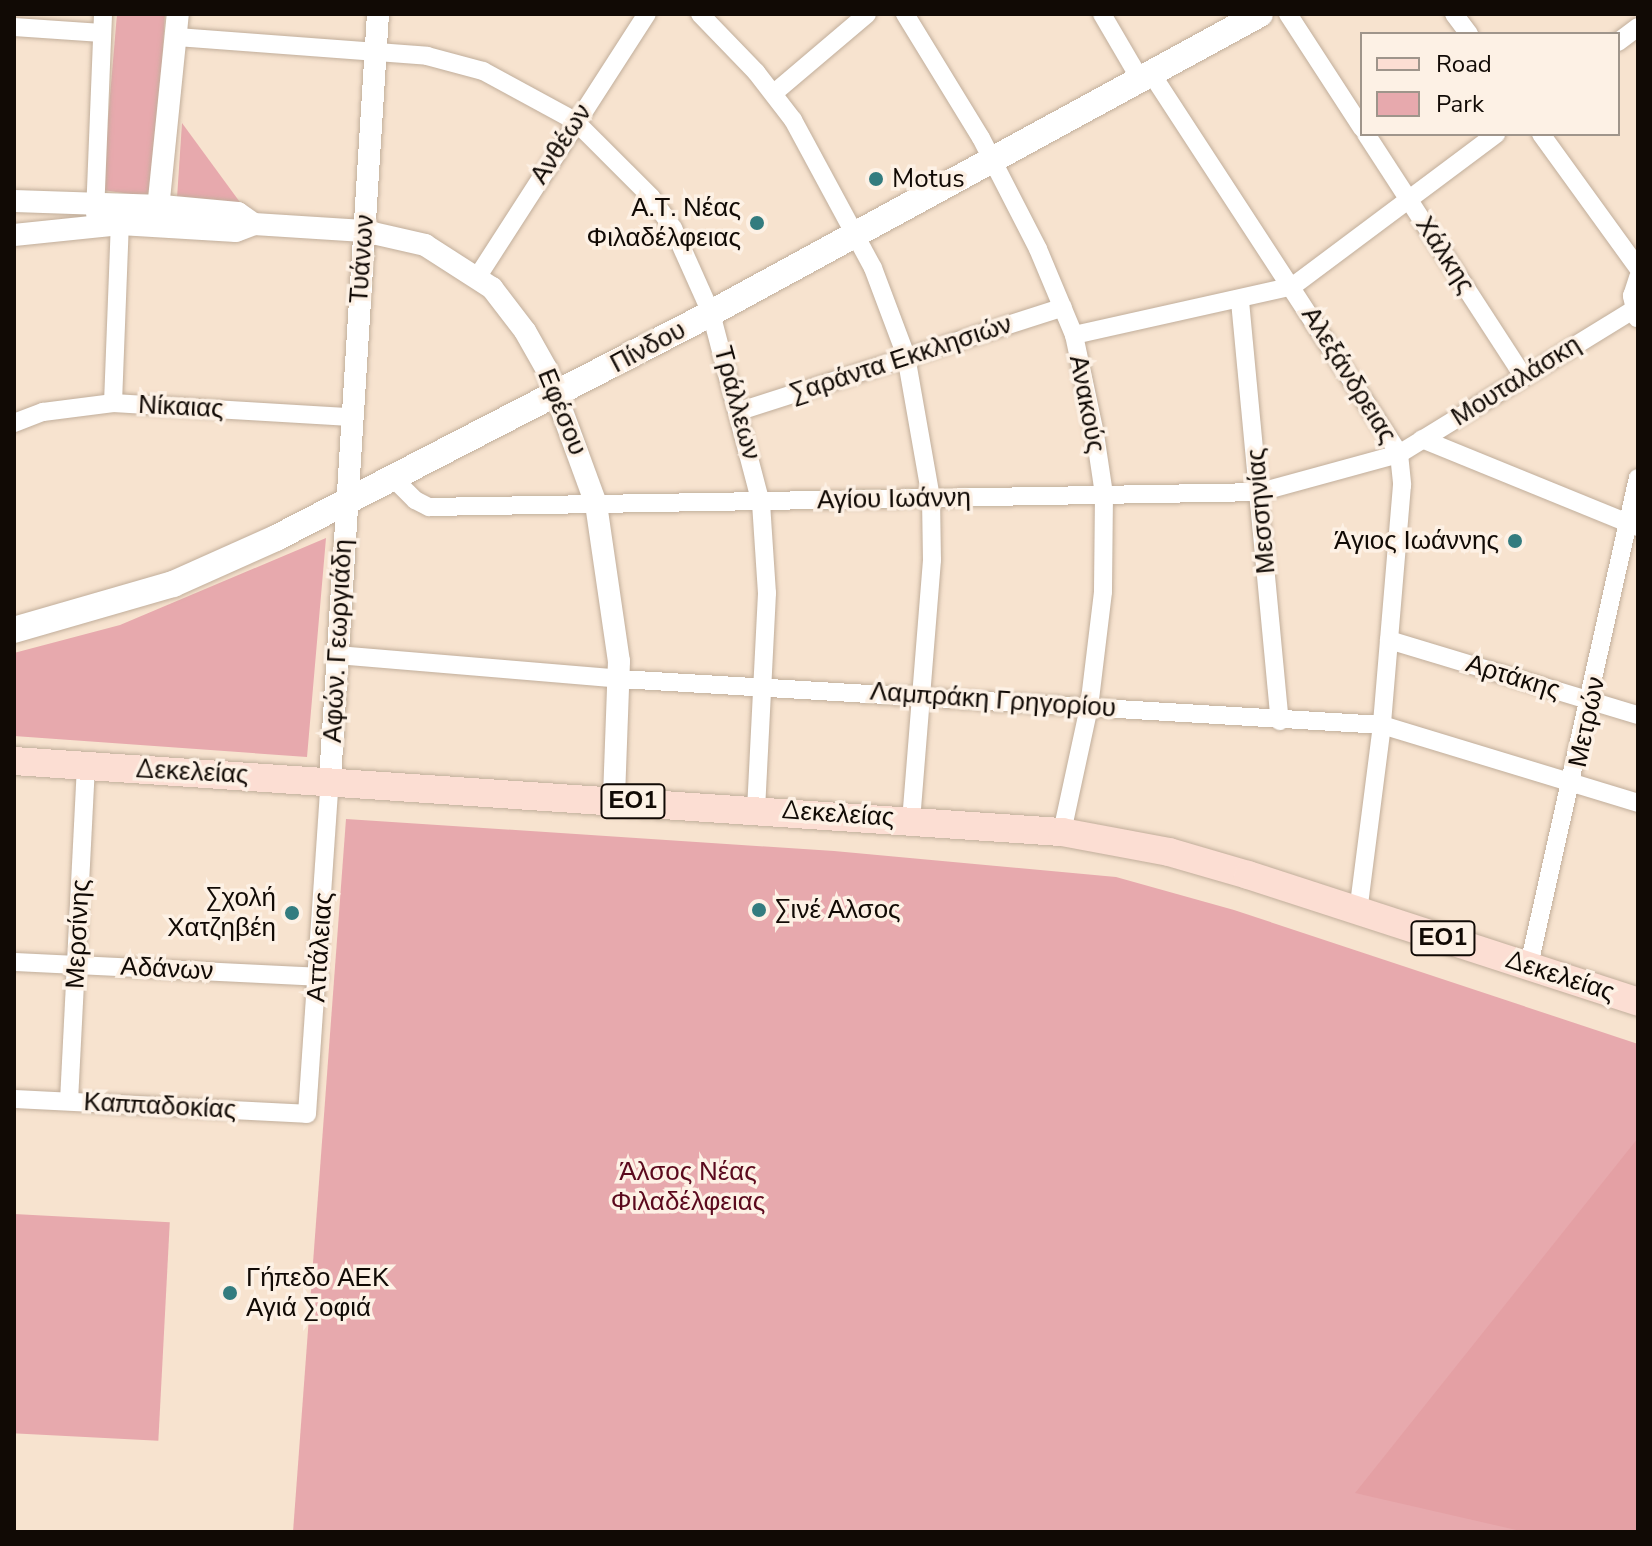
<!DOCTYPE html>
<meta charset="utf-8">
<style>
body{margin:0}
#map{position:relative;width:1652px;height:1546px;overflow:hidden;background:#f7e3cf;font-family:"Nunito Sans",sans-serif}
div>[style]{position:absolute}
.green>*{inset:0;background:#e7a9ad;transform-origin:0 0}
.forest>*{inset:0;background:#e4a0a4}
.roads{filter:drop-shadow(0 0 2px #c1ae9b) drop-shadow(0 0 2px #c1ae9b)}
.minor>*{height:18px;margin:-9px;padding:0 9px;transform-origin:9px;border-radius:9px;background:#fff}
.tertiary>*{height:22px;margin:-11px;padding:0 11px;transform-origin:11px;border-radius:11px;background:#fff}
.secondary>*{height:26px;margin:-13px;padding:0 13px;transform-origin:13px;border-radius:13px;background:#fff}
.primary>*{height:28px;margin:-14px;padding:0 14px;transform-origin:14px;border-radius:14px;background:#fcded3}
.dots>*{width:22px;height:22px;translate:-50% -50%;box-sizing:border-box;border:4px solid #fdf1e5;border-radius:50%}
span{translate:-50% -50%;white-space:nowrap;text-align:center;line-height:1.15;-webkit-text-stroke:7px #fdf1e5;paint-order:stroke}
.shield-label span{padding:2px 6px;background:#fdf1e5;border:2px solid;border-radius:6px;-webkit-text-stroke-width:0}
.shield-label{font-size:24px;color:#110a05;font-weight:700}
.street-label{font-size:26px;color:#110a05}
.poi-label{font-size:26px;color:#110a05}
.left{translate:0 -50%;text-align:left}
.right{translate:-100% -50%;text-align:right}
.park-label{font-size:26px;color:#5b091d}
.frame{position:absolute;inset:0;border:16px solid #110a05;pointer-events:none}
.legend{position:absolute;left:1360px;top:32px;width:260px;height:104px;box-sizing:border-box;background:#fdf1e5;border:2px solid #9f958b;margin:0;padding:10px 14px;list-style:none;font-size:24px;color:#110a05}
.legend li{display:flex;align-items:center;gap:16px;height:40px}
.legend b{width:40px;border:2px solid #9f958b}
</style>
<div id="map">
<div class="green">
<i style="clip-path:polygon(117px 14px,165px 14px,155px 191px,145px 196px,102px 190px)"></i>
<i style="clip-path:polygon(182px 123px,242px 205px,177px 198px)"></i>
<i style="clip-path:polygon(326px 538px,307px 757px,14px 736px,14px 653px,120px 625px)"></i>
<i style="clip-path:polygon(346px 819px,834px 851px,1116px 877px,1234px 910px,1638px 1044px,1638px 1532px,293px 1532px)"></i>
<i style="left:14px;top:1214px;width:156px;height:219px;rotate:3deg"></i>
</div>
<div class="forest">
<i style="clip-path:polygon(1638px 1138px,1638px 1532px,1525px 1532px,1355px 1493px)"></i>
</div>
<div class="roads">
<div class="minor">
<i style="left:700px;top:14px;width:81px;rotate:46deg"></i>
<i style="left:756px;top:72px;width:61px;rotate:52.4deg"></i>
<i style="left:793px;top:120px;width:168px;rotate:61.6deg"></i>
<i style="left:873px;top:268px;width:94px;rotate:69.4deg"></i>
<i style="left:906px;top:356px;width:144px;rotate:80deg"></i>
<i style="left:931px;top:498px;width:62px;rotate:89.1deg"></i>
<i style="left:932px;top:560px;width:260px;rotate:94.6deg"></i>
<i style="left:905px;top:14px;width:145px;rotate:58.5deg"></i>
<i style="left:981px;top:138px;width:125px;rotate:62.8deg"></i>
<i style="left:1038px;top:249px;width:93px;rotate:67.3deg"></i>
<i style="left:1074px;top:335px;width:101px;rotate:78deg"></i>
<i style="left:1095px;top:434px;width:61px;rotate:81.5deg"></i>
<i style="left:1104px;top:494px;width:98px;rotate:90.6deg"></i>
<i style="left:1103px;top:592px;width:116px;rotate:96.9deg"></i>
<i style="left:1089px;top:707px;width:128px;rotate:102.2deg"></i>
<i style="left:1102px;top:14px;width:75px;rotate:59.7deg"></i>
<i style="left:1288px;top:14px;width:136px;rotate:57deg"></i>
<i style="left:1454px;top:14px;width:25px;rotate:53deg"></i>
<i style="left:14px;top:27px;width:88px;rotate:3.9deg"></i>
<i style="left:177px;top:37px;width:251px;rotate:4.3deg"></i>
<i style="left:427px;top:56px;width:58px;rotate:15deg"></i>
<i style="left:483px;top:71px;width:105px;rotate:28.5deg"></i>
<i style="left:575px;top:121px;width:107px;rotate:45deg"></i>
<i style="left:651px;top:197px;width:38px;rotate:55deg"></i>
<i style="left:673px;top:228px;width:93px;rotate:65.9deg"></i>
<i style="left:711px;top:313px;width:196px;rotate:75.3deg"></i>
<i style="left:761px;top:503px;width:90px;rotate:86.2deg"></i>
<i style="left:767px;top:593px;width:216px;rotate:92.9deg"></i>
<i style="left:1618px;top:42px;width:25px;rotate:-37deg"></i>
<i style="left:1151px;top:73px;width:455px;rotate:56.9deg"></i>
<i style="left:1399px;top:454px;width:31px;rotate:84deg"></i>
<i style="left:1402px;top:485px;width:241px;rotate:94.8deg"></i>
<i style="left:1382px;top:725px;width:189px;rotate:97.3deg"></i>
<i style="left:774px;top:93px;width:122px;rotate:-40.3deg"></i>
<i style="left:1366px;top:134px;width:288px;rotate:57deg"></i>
<i style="left:1541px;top:134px;width:165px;rotate:54.1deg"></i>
<i style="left:95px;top:214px;width:200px;rotate:-87.7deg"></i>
<i style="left:478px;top:276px;width:312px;rotate:-57.2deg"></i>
<i style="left:1240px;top:301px;width:422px;rotate:84.6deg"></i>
<i style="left:1637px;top:318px;width:23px;rotate:-103deg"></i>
<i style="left:1632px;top:296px;width:20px;rotate:-72deg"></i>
<i style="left:1074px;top:335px;width:224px;rotate:-12.6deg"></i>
<i style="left:1293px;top:286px;width:254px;rotate:-36.8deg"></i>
<i style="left:113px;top:403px;width:179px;rotate:-87.8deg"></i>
<i style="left:740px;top:411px;width:339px;rotate:-17.8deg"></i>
<i style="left:14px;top:423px;width:31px;rotate:-21deg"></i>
<i style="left:43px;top:412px;width:71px;rotate:-7.3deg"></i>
<i style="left:113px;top:403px;width:238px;rotate:3.4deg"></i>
<i style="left:1422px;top:439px;width:233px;rotate:22.2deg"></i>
<i style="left:394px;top:479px;width:30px;rotate:45deg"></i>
<i style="left:415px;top:500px;width:16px;rotate:27deg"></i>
<i style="left:429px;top:507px;width:831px;rotate:-1.03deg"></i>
<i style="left:1260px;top:492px;width:144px;rotate:-15.3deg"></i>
<i style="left:1399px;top:454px;width:275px;rotate:-31.6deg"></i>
<i style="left:1389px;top:640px;width:260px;rotate:16.8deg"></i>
<i style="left:337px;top:655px;width:284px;rotate:4.8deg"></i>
<i style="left:620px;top:679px;width:763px;rotate:3.45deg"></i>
<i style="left:1382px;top:725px;width:268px;rotate:16.9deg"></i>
<i style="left:14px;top:962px;width:305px;rotate:2.8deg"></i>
<i style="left:1529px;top:965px;width:499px;rotate:-77.4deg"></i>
<i style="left:14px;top:1099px;width:293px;rotate:2.9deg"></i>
<i style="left:307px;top:1114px;width:336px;rotate:-86.1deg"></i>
<i style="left:69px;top:1101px;width:335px;rotate:-87.1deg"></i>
</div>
<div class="tertiary">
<i style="left:14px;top:201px;width:148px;rotate:1.9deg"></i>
<i style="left:162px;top:206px;width:76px;rotate:5.3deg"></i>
<i style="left:238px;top:213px;width:19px;rotate:35deg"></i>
<i style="left:157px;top:219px;width:206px;rotate:-84.2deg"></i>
<i style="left:14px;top:235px;width:107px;rotate:-5.9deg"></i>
<i style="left:120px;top:224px;width:116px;rotate:3.5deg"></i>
<i style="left:236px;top:231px;width:19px;rotate:-21deg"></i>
<i style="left:254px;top:224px;width:110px;rotate:3.6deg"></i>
<i style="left:364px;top:231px;width:63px;rotate:12.9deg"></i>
<i style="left:425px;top:245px;width:80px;rotate:32.7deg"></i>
<i style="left:492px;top:288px;width:54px;rotate:52.5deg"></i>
<i style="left:525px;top:331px;width:45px;rotate:60.6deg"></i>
<i style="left:547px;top:370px;width:143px;rotate:69.9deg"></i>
<i style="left:596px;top:504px;width:159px;rotate:81.7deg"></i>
<i style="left:619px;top:661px;width:138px;rotate:92.1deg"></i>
<i style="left:330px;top:779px;width:767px;rotate:-86.41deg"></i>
</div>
<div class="secondary">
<i style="left:14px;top:630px;width:166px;rotate:-16.1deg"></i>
<i style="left:173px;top:584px;width:113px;rotate:-24.1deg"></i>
<i style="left:276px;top:538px;width:490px;rotate:-27.3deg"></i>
<i style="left:711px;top:313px;width:625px;rotate:-28.57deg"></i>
</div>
<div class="primary">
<i style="left:14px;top:761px;width:1050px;rotate:3.88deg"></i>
<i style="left:1062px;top:832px;width:109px;rotate:10.6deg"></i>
<i style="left:1169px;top:852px;width:82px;rotate:16.2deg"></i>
<i style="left:1248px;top:875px;width:410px;rotate:18deg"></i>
</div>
</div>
<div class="dots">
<i style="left:876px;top:179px;background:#337c7f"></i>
<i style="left:757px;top:223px;background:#337c7f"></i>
<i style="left:1515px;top:541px;background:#337c7f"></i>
<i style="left:759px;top:910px;background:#337c7f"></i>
<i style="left:292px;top:913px;background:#337c7f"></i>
<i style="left:230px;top:1293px;background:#337c7f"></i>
</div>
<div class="shield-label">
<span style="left:633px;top:801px">ΕΟ1</span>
<span style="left:1443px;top:938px">ΕΟ1</span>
</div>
<div class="street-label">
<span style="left:561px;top:144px;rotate:-57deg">Ανθέων</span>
<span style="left:1445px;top:255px;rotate:57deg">Χάλκης</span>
<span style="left:362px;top:259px;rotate:-86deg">Τυάνων</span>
<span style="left:648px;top:347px;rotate:-28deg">Πίνδου</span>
<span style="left:901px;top:359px;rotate:-18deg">Σαράντα Εκκλησιών</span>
<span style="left:1349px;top:375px;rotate:58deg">Αλεξάνδρειας</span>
<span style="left:1516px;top:381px;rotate:-32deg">Μουταλάσκη</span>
<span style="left:737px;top:403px;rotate:75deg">Τράλλεων</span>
<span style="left:1087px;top:404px;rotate:79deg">Ανακούς</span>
<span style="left:181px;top:407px;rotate:3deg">Νίκαιας</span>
<span style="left:562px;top:412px;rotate:68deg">Εφέσου</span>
<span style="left:894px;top:499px;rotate:-1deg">Αγίου Ιωάννη</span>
<span style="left:1261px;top:511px;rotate:-95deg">Μεσσηνίας</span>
<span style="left:338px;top:641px;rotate:-87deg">Αφών. Γεωργιάδη</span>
<span style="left:1513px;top:677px;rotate:17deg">Αρτάκης</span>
<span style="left:993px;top:700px;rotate:4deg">Λαμπράκη Γρηγορίου</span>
<span style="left:1587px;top:722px;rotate:-78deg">Μετρών</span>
<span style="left:192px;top:772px;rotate:3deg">Δεκελείας</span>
<span style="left:838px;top:814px;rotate:4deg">Δεκελείας</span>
<span style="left:78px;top:934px;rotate:-87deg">Μερσίνης</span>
<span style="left:320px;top:947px;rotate:-86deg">Αττάλειας</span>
<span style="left:167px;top:969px;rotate:3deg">Αδάνων</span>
<span style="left:1560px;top:976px;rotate:18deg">Δεκελείας</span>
<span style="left:160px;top:1106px;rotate:3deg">Καππαδοκίας</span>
</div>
<div class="poi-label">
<span class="left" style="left:892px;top:179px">Motus</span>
<span class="right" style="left:741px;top:223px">Α.Τ. Νέας<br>Φιλαδέλφειας</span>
<span class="right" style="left:1499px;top:541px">Άγιος Ιωάννης</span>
<span class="right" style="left:276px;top:913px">Σχολή<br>Χατζηβέη</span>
<span class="left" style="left:775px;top:910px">Σινέ Αλσος</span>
<span class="left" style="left:246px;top:1293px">Γήπεδο ΑΕΚ<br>Αγιά Σοφιά</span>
</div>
<div class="park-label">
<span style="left:688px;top:1187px">Άλσος Νέας<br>Φιλαδέλφειας</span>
</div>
<div class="frame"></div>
<ul class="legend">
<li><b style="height:10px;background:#fcded3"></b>Road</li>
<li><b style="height:22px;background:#e7a9ad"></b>Park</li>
</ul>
</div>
